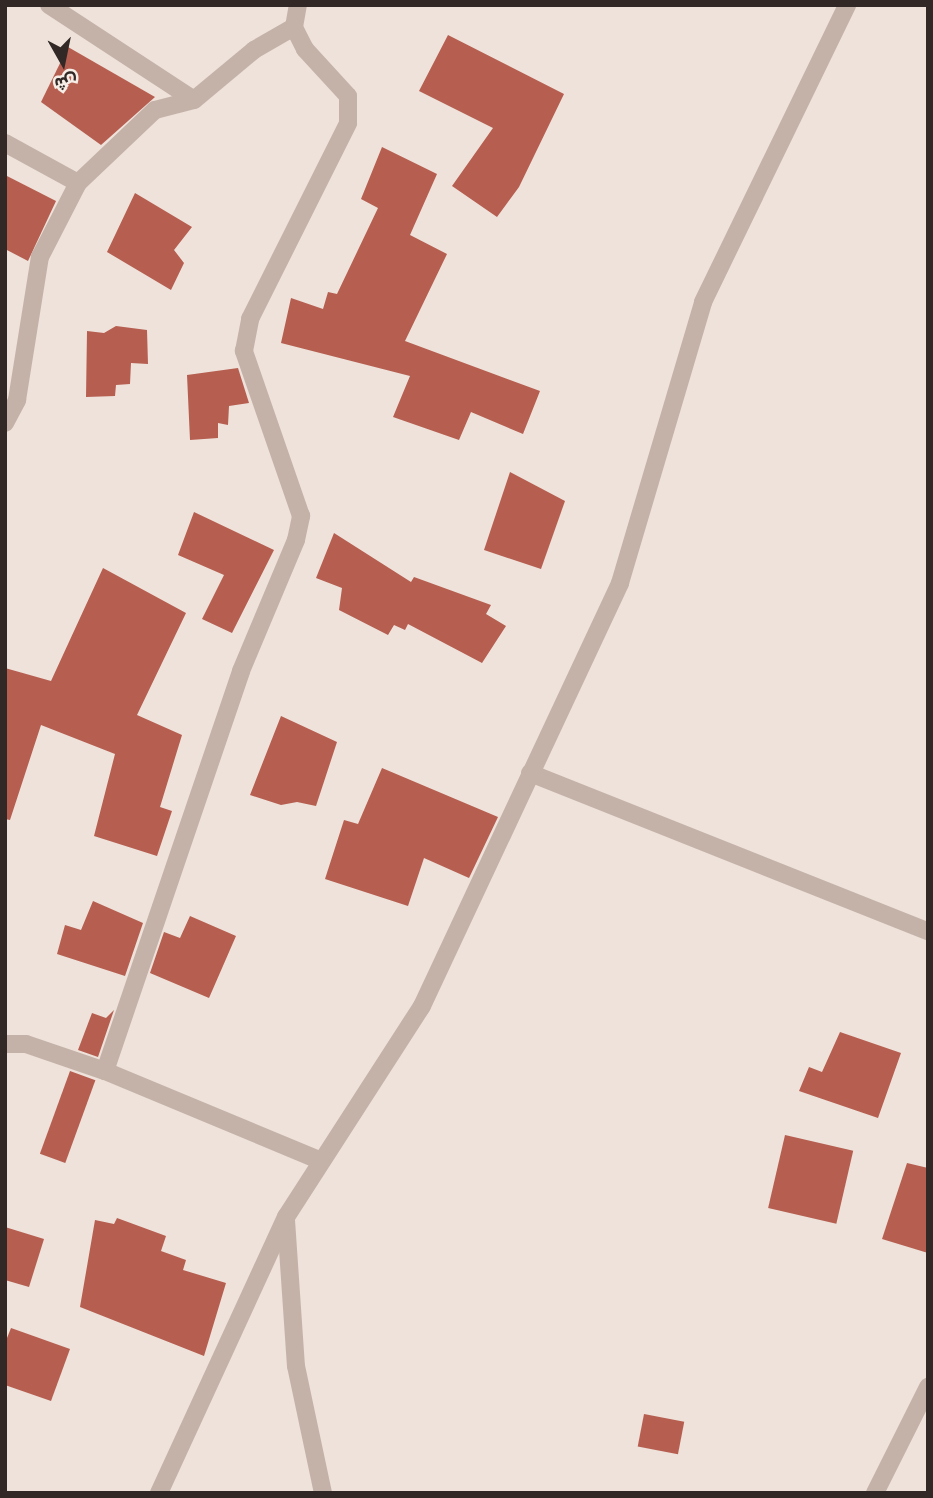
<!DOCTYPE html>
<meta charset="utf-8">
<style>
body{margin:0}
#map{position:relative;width:933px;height:1498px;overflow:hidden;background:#eee2da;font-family:"IBM Plex Sans",Vazirmatn,sans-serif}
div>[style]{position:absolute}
.building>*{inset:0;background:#b65e50;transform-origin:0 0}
.minor>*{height:18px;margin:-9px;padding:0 9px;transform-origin:9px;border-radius:9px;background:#c4b2a8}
span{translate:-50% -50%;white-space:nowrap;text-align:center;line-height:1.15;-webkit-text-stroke:6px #f6ede6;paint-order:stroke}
.frame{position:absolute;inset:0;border:7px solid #322927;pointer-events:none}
.north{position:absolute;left:28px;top:28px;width:70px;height:70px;-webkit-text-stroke:5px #f6ede6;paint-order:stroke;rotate:171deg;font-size:19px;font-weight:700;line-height:28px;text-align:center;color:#322927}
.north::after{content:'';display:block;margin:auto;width:24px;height:32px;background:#322927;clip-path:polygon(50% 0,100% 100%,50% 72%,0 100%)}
</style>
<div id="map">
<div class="building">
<i style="clip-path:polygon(448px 35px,564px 94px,519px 187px,497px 217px,452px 186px,493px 128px,419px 91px)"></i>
<i style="clip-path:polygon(68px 47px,155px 97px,101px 145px,41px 102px)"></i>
<i style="clip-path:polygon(382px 147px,437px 174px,410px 235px,447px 254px,405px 341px,540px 391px,523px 434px,471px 412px,459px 440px,393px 417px,410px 376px,281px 343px,291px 298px,323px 309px,328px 292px,337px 294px,378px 208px,361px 199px)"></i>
<i style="clip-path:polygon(5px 175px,56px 201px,28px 261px,5px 249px)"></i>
<i style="clip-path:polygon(135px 193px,192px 227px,174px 250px,184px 263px,171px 290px,107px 252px)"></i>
<i style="clip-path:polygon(116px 326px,147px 330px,148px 364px,131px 363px,130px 384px,116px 385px,115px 396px,86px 397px,87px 331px,104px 333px)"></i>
<i style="clip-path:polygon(238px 368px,249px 403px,229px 406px,228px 425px,218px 423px,218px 438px,190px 440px,187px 375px)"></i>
<i style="clip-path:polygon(510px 472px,565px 501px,541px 569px,484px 550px)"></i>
<i style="clip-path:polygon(194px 512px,274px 550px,232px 633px,202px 619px,224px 575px,178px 555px)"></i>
<i style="clip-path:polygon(334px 533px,411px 582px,414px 577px,491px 605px,486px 614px,506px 626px,482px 663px,408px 624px,405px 630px,394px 625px,388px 635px,339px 610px,342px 588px,316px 578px)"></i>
<i style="clip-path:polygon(103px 568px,186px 613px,137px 715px,182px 735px,160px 807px,172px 811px,157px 856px,94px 836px,115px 754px,41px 725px,10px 820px,5px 819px,5px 668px,51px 681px)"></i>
<i style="clip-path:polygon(281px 716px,337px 742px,316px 806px,297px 802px,281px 805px,250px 795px)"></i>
<i style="clip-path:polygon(382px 768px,498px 817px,469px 878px,424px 858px,408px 906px,325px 879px,344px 820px,358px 824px)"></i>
<i style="clip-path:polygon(93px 901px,143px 923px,125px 976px,57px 954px,65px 925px,81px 930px)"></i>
<i style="clip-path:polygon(190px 916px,236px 936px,209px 998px,150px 973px,164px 932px,180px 938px)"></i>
<i style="clip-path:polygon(114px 1010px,98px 1057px,78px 1050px,92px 1013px,106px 1018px)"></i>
<i style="clip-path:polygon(840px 1032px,901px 1053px,878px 1118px,799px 1091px,809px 1067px,822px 1072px)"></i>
<i style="left:70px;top:1071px;width:27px;height:88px;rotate:20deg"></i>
<i style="left:785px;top:1135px;width:70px;height:75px;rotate:13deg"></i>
<i style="clip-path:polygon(907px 1163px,928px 1168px,928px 1253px,882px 1239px)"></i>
<i style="clip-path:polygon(117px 1218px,166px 1236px,161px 1251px,186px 1260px,183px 1270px,226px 1283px,204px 1356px,80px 1307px,95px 1220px,114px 1224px)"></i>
<i style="clip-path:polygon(5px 1227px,44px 1239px,29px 1287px,5px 1280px)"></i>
<i style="clip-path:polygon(11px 1328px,70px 1349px,51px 1401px,5px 1385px,5px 1343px)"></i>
<i style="left:644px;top:1414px;width:41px;height:33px;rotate:11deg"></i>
</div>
<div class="minor">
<i style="left:49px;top:5px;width:173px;rotate:33.2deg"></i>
<i style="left:5px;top:143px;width:83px;rotate:28.7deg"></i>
<i style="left:5px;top:423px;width:26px;rotate:-62deg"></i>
<i style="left:17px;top:400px;width:145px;rotate:-80.9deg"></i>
<i style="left:40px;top:257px;width:83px;rotate:-62.8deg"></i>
<i style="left:78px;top:183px;width:106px;rotate:-43.5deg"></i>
<i style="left:155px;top:110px;width:40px;rotate:-14.4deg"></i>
<i style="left:194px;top:100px;width:78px;rotate:-39.8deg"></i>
<i style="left:254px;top:50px;width:46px;rotate:-29.9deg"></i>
<i style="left:530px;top:773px;width:428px;rotate:21.7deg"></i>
<i style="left:5px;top:1044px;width:21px"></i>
<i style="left:26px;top:1044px;width:83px;rotate:18.9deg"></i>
<i style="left:105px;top:1071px;width:234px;rotate:22.6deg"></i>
<i style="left:105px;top:1071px;width:422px;rotate:-71.2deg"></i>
<i style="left:241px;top:671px;width:142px;rotate:-67.2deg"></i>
<i style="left:296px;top:540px;width:25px;rotate:-78deg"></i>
<i style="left:301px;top:516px;width:175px;rotate:-109.1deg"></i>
<i style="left:244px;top:351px;width:33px;rotate:-79deg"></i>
<i style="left:250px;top:319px;width:219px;rotate:-63.4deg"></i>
<i style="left:348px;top:123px;width:27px;rotate:-90deg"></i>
<i style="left:348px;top:96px;width:64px;rotate:-132.5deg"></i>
<i style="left:305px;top:49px;width:25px;rotate:-117deg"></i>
<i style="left:294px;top:27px;width:22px;rotate:-80deg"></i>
<i style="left:286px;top:1220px;width:146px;rotate:86.1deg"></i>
<i style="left:296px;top:1366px;width:130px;rotate:78deg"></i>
<i style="left:159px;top:1493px;width:304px;rotate:-65.3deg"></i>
<i style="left:286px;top:1217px;width:251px;rotate:-57.2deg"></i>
<i style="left:422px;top:1006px;width:467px;rotate:-64.9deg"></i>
<i style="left:620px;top:583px;width:293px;rotate:-73.5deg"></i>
<i style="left:703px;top:302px;width:330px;rotate:-64.1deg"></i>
<i style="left:875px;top:1493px;width:119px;rotate:-63.4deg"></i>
</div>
<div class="frame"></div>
<div class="north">ش</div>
</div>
